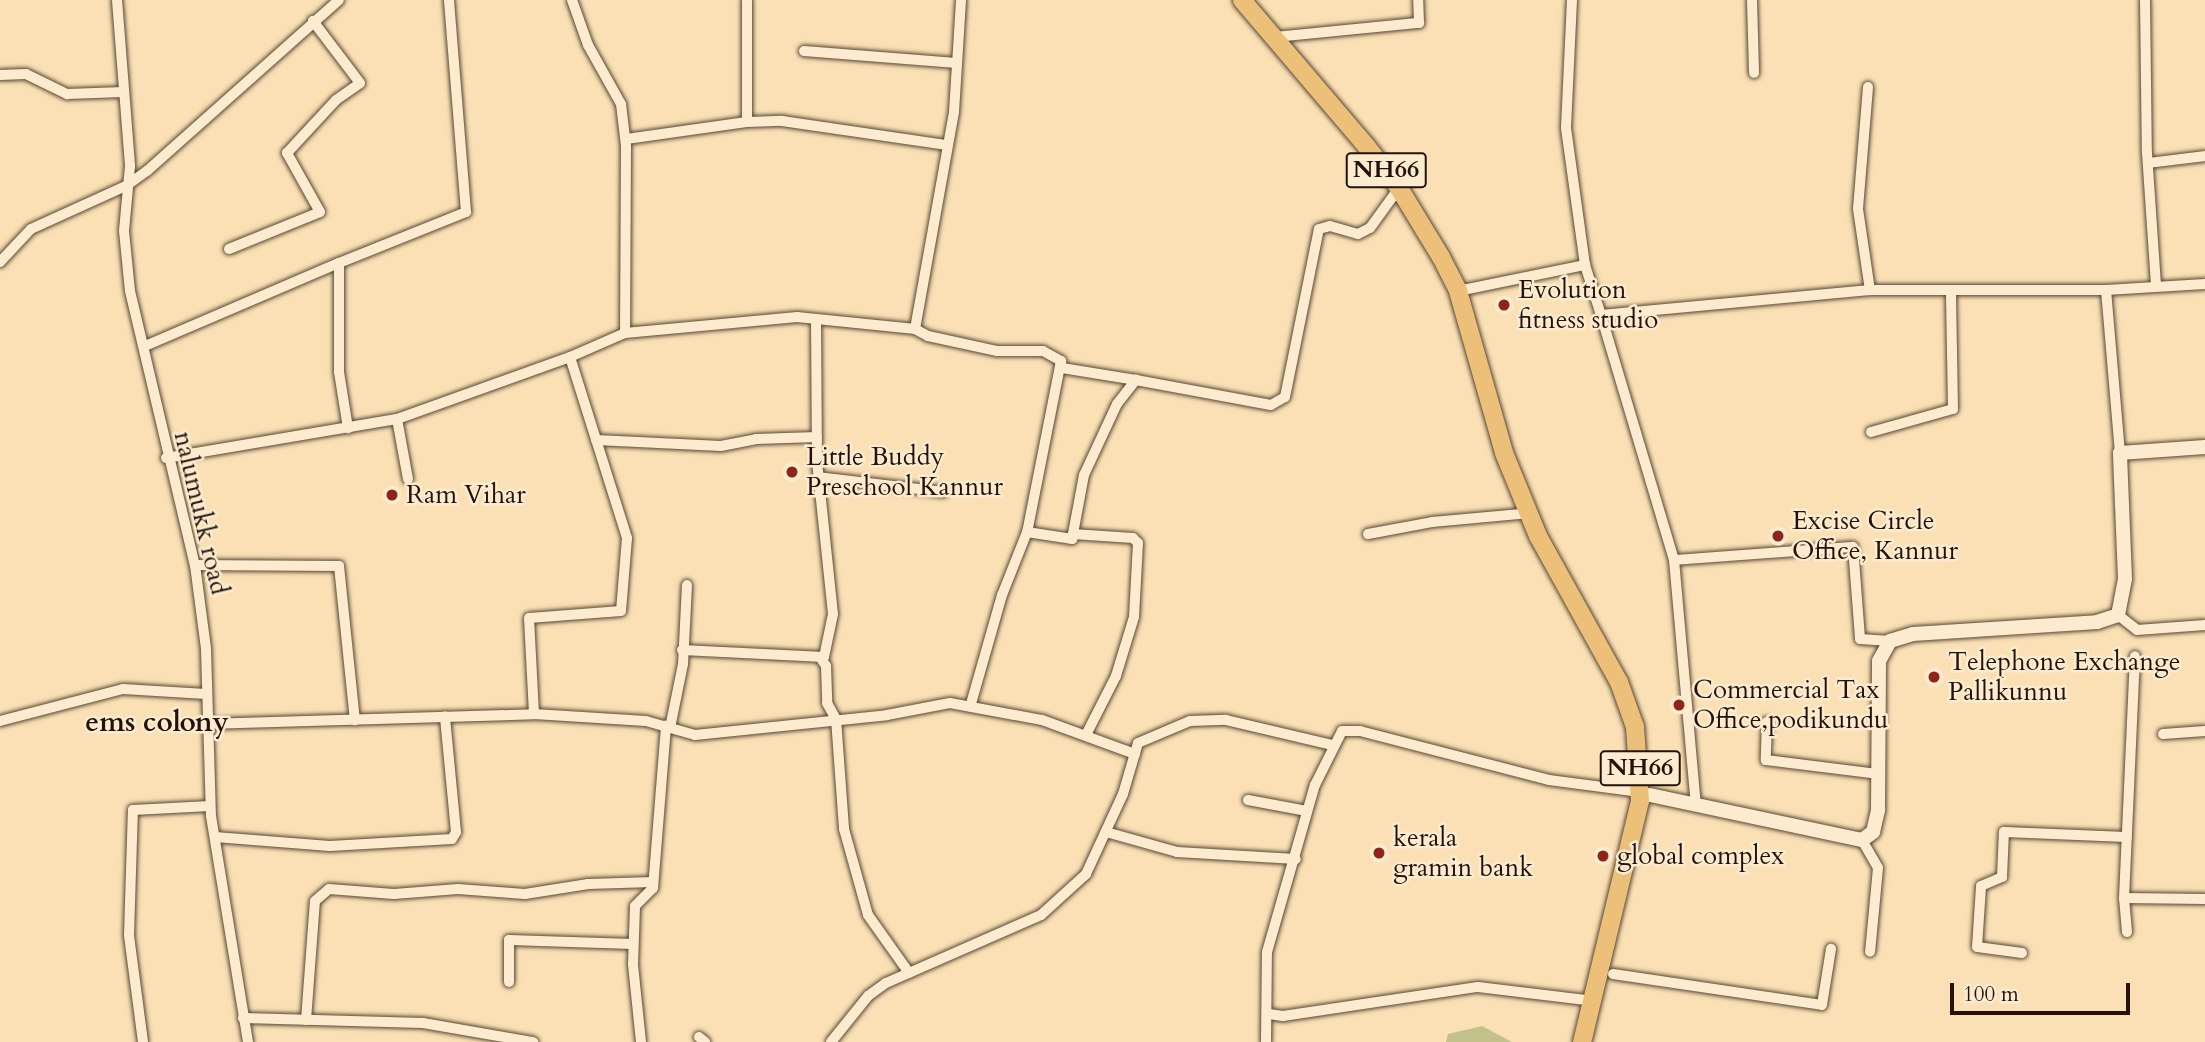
<!DOCTYPE html>
<style>
body{margin:0}
#map{position:relative;width:2205px;height:1042px;overflow:hidden;background:#fae0b4;font-family:Cardo,serif}
div>[style]{position:absolute}
.green>*{inset:0;background:#c2c18a}
.roads{filter:drop-shadow(0 0 2px #584635) drop-shadow(0 0 2px #584635)}
.street>*{height:10px;margin:-5px;padding:0 5px;transform-origin:5px;border-radius:5px;background:#fcebce}
.secondary>*{height:14px;margin:-7px;padding:0 7px;transform-origin:7px;border-radius:7px;background:#fcebce}
.highway>*{height:18px;margin:-9px;padding:0 9px;transform-origin:9px;border-radius:9px;background:#edc07a}
.dots>*{width:19px;height:19px;translate:-50% -50%;box-sizing:border-box;border:4px solid #fcebce;border-radius:50%}
span{translate:-50% -50%;white-space:nowrap;text-align:center;line-height:1.15;-webkit-text-stroke:5px #fcebce;paint-order:stroke}
.shield-label span{padding:2px 5px;background:#fcebce;border:2px solid;border-radius:5px;-webkit-text-stroke-width:0}
.shield-label{font-size:24px;color:#22120b;font-weight:700}
.poi-label{font-size:26px;color:#22120b}
.left{translate:0 -50%;text-align:left}
.street-label{font-size:26px;color:#22120b}
.neighbourhood-label{font-size:28px;color:#22120b;font-weight:700}
.scale{position:absolute;left:1950px;top:983px;width:180px;height:32px;box-sizing:border-box;border:4px solid #22120b;border-top:0;padding-left:9px;font-size:21px;line-height:24px;white-space:nowrap;color:#22120b;-webkit-text-stroke:5px #fcebce;paint-order:stroke}
</style>
<div id="map">
<div class="green">
<i style="clip-path:polygon(1482px 1026px,1512px 1042px,1446px 1042px,1448px 1034px)"></i>
</div>
<div class="roads">
<div class="street">
<i style="left:117px;top:0;width:167px;rotate:85.5deg"></i>
<i style="left:130px;top:166px;width:65px;rotate:95.3deg"></i>
<i style="left:124px;top:231px;width:60px;rotate:84.3deg"></i>
<i style="left:130px;top:291px;width:282px;rotate:76.7deg"></i>
<i style="left:195px;top:565px;width:85px;rotate:82.5deg"></i>
<i style="left:206px;top:649px;width:167px;rotate:88.3deg"></i>
<i style="left:211px;top:816px;width:229px;rotate:80.7deg"></i>
<i style="left:572px;top:0;width:48px;rotate:70.4deg"></i>
<i style="left:588px;top:45px;width:68px;rotate:60.8deg"></i>
<i style="left:621px;top:104px;width:42px;rotate:83.2deg"></i>
<i style="left:626px;top:146px;width:187px;rotate:90.3deg"></i>
<i style="left:747px;top:0;width:122px;rotate:90deg"></i>
<i style="left:747px;top:122px;width:35px;rotate:-2deg"></i>
<i style="left:782px;top:121px;width:167px;rotate:8.3deg"></i>
<i style="left:1572px;top:0;width:128px;rotate:92.7deg"></i>
<i style="left:1566px;top:128px;width:138px;rotate:82.1deg"></i>
<i style="left:1752px;top:0;width:73px;rotate:88.4deg"></i>
<i style="left:2145px;top:0;width:153px;rotate:89.3deg"></i>
<i style="left:2147px;top:153px;width:133px;rotate:86.1deg"></i>
<i style="left:1275px;top:37px;width:145px;rotate:-5.6deg"></i>
<i style="left:1419px;top:23px;width:23px;rotate:-92deg"></i>
<i style="left:804px;top:51px;width:153px;rotate:4.5deg"></i>
<i style="left:0;top:75px;width:26px;rotate:-2deg"></i>
<i style="left:26px;top:74px;width:46px;rotate:26deg"></i>
<i style="left:67px;top:94px;width:56px;rotate:-2deg"></i>
<i style="left:1868px;top:87px;width:122px;rotate:94.7deg"></i>
<i style="left:1858px;top:209px;width:82px;rotate:81.6deg"></i>
<i style="left:626px;top:139px;width:122px;rotate:-8deg"></i>
<i style="left:2148px;top:163px;width:57px;rotate:-7deg"></i>
<i style="left:229px;top:249px;width:98px;rotate:-22.1deg"></i>
<i style="left:320px;top:212px;width:68px;rotate:-119.2deg"></i>
<i style="left:287px;top:153px;width:72px;rotate:-47.2deg"></i>
<i style="left:336px;top:100px;width:29px;rotate:-35deg"></i>
<i style="left:360px;top:83px;width:78px;rotate:-127.2deg"></i>
<i style="left:0;top:262px;width:45px;rotate:-46.8deg"></i>
<i style="left:31px;top:229px;width:104px;rotate:-24.4deg"></i>
<i style="left:126px;top:186px;width:26px;rotate:-36deg"></i>
<i style="left:147px;top:171px;width:257px;rotate:-41.7deg"></i>
<i style="left:339px;top:263px;width:137px;rotate:-21.9deg"></i>
<i style="left:466px;top:212px;width:213px;rotate:-94.6deg"></i>
<i style="left:2106px;top:290px;width:164px;rotate:85.1deg"></i>
<i style="left:1458px;top:291px;width:130px;rotate:-11.6deg"></i>
<i style="left:1585px;top:265px;width:52px;rotate:72.3deg"></i>
<i style="left:1601px;top:315px;width:270px;rotate:-5.3deg"></i>
<i style="left:1870px;top:290px;width:236px"></i>
<i style="left:2106px;top:290px;width:99px;rotate:-3.5deg"></i>
<i style="left:1601px;top:315px;width:256px;rotate:73.4deg"></i>
<i style="left:1674px;top:560px;width:246px;rotate:84.9deg"></i>
<i style="left:915px;top:329px;width:15px;rotate:28deg"></i>
<i style="left:928px;top:336px;width:71px;rotate:12.3deg"></i>
<i style="left:997px;top:351px;width:46px"></i>
<i style="left:1043px;top:351px;width:21px;rotate:29deg"></i>
<i style="left:1061px;top:361px;width:174px;rotate:101.2deg"></i>
<i style="left:1027px;top:532px;width:68px;rotate:111.6deg"></i>
<i style="left:1002px;top:595px;width:116px;rotate:105.9deg"></i>
<i style="left:145px;top:346px;width:211px;rotate:-23.2deg"></i>
<i style="left:339px;top:263px;width:109px;rotate:90deg"></i>
<i style="left:339px;top:372px;width:57px;rotate:80.9deg"></i>
<i style="left:570px;top:357px;width:60px;rotate:-23.6deg"></i>
<i style="left:625px;top:333px;width:173px;rotate:-5.3deg"></i>
<i style="left:797px;top:317px;width:119px;rotate:5.8deg"></i>
<i style="left:915px;top:329px;width:220px;rotate:-79.8deg"></i>
<i style="left:954px;top:112px;width:112px;rotate:-86.4deg"></i>
<i style="left:1136px;top:380px;width:137px;rotate:10.5deg"></i>
<i style="left:1271px;top:405px;width:16px;rotate:-30deg"></i>
<i style="left:1285px;top:397px;width:171px;rotate:-78.6deg"></i>
<i style="left:1319px;top:229px;width:11px;rotate:-15deg"></i>
<i style="left:1330px;top:226px;width:29px;rotate:16deg"></i>
<i style="left:1358px;top:234px;width:13px;rotate:-27deg"></i>
<i style="left:1370px;top:228px;width:49px;rotate:-54.1deg"></i>
<i style="left:397px;top:419px;width:184px;rotate:-19.7deg"></i>
<i style="left:570px;top:357px;width:190px;rotate:72.5deg"></i>
<i style="left:627px;top:538px;width:73px;rotate:94.7deg"></i>
<i style="left:621px;top:611px;width:92px;rotate:175.6deg"></i>
<i style="left:529px;top:618px;width:96px;rotate:87deg"></i>
<i style="left:1871px;top:432px;width:85px;rotate:-15.7deg"></i>
<i style="left:1953px;top:409px;width:119px;rotate:-91deg"></i>
<i style="left:596px;top:440px;width:125px;rotate:2.7deg"></i>
<i style="left:721px;top:446px;width:36px;rotate:-11deg"></i>
<i style="left:756px;top:439px;width:61px;rotate:-1.9deg"></i>
<i style="left:166px;top:458px;width:234px;rotate:-9.6deg"></i>
<i style="left:397px;top:419px;width:61px;rotate:79.6deg"></i>
<i style="left:818px;top:477px;width:126px;rotate:6.8deg"></i>
<i style="left:1027px;top:532px;width:46px;rotate:8.8deg"></i>
<i style="left:1072px;top:539px;width:65px;rotate:-79.4deg"></i>
<i style="left:1084px;top:475px;width:78px;rotate:-65.1deg"></i>
<i style="left:1117px;top:404px;width:31px;rotate:-52deg"></i>
<i style="left:1136px;top:380px;width:75px;rotate:-170.8deg"></i>
<i style="left:1073px;top:534px;width:60px;rotate:3.8deg"></i>
<i style="left:1133px;top:538px;width:7px;rotate:45deg"></i>
<i style="left:1138px;top:543px;width:74px;rotate:93.1deg"></i>
<i style="left:1134px;top:617px;width:62px;rotate:107deg"></i>
<i style="left:1116px;top:676px;width:66px;rotate:117deg"></i>
<i style="left:1368px;top:534px;width:65px;rotate:-10.6deg"></i>
<i style="left:1432px;top:522px;width:98px;rotate:-5.2deg"></i>
<i style="left:1674px;top:560px;width:179px;rotate:-4.2deg"></i>
<i style="left:1853px;top:547px;width:92px;rotate:85.6deg"></i>
<i style="left:1860px;top:639px;width:30px;rotate:4deg"></i>
<i style="left:195px;top:565px;width:144px;rotate:0.4deg"></i>
<i style="left:339px;top:566px;width:155px;rotate:84.1deg"></i>
<i style="left:2118px;top:615px;width:24px;rotate:38deg"></i>
<i style="left:2137px;top:630px;width:68px;rotate:-4.2deg"></i>
<i style="left:682px;top:650px;width:142px;rotate:2.8deg"></i>
<i style="left:824px;top:657px;width:44px;rotate:-78.2deg"></i>
<i style="left:833px;top:614px;width:153px;rotate:-96deg"></i>
<i style="left:817px;top:462px;width:143px;rotate:-90.4deg"></i>
<i style="left:820px;top:657px;width:11px;rotate:56deg"></i>
<i style="left:826px;top:666px;width:37px;rotate:88deg"></i>
<i style="left:827px;top:703px;width:18px;rotate:61deg"></i>
<i style="left:836px;top:719px;width:110px;rotate:85.8deg"></i>
<i style="left:844px;top:829px;width:89px;rotate:74.4deg"></i>
<i style="left:868px;top:915px;width:71px;rotate:54.7deg"></i>
<i style="left:0;top:721px;width:127px;rotate:-14.6deg"></i>
<i style="left:123px;top:689px;width:83px;rotate:3.4deg"></i>
<i style="left:1767px;top:722px;width:38px;rotate:92deg"></i>
<i style="left:1766px;top:760px;width:114px;rotate:7.1deg"></i>
<i style="left:206px;top:724px;width:328px;rotate:-1.7deg"></i>
<i style="left:534px;top:714px;width:112px;rotate:3.6deg"></i>
<i style="left:646px;top:721px;width:51px;rotate:15.9deg"></i>
<i style="left:695px;top:735px;width:193px;rotate:-5.9deg"></i>
<i style="left:887px;top:715px;width:64px;rotate:-10.8deg"></i>
<i style="left:950px;top:703px;width:94px;rotate:10.5deg"></i>
<i style="left:1042px;top:720px;width:99px;rotate:20.1deg"></i>
<i style="left:670px;top:728px;width:65px;rotate:-78.5deg"></i>
<i style="left:683px;top:664px;width:79px;rotate:-87.1deg"></i>
<i style="left:2163px;top:734px;width:42px;rotate:-4.1deg"></i>
<i style="left:1248px;top:800px;width:60px;rotate:10.6deg"></i>
<i style="left:1106px;top:832px;width:74px;rotate:15.7deg"></i>
<i style="left:1177px;top:852px;width:119px;rotate:3.4deg"></i>
<i style="left:215px;top:837px;width:115px;rotate:4.5deg"></i>
<i style="left:330px;top:846px;width:122px;rotate:-3.3deg"></i>
<i style="left:452px;top:839px;width:8px;rotate:-60deg"></i>
<i style="left:456px;top:832px;width:116px;rotate:-95.5deg"></i>
<i style="left:1862px;top:840px;width:32px;rotate:60deg"></i>
<i style="left:1878px;top:868px;width:84px;rotate:95.4deg"></i>
<i style="left:2124px;top:898px;width:81px;rotate:0.7deg"></i>
<i style="left:2127px;top:932px;width:34px;rotate:-95deg"></i>
<i style="left:2124px;top:898px;width:242px;rotate:-87.4deg"></i>
<i style="left:2022px;top:953px;width:45px;rotate:-172.4deg"></i>
<i style="left:1977px;top:947px;width:61px;rotate:-86.2deg"></i>
<i style="left:1981px;top:886px;width:23px;rotate:-23deg"></i>
<i style="left:2002px;top:877px;width:45px;rotate:-87.5deg"></i>
<i style="left:2004px;top:832px;width:123px;rotate:2.3deg"></i>
<i style="left:1613px;top:974px;width:211px;rotate:8.4deg"></i>
<i style="left:1822px;top:1005px;width:57px;rotate:-80.9deg"></i>
<i style="left:509px;top:982px;width:42px;rotate:-90deg"></i>
<i style="left:509px;top:940px;width:124px;rotate:1.8deg"></i>
<i style="left:1269px;top:1014px;width:14px;rotate:8deg"></i>
<i style="left:1283px;top:1016px;width:197px;rotate:-8.5deg"></i>
<i style="left:1478px;top:987px;width:117px;rotate:6.9deg"></i>
<i style="left:243px;top:1018px;width:180px;rotate:1.6deg"></i>
<i style="left:423px;top:1023px;width:112px;rotate:9.8deg"></i>
<i style="left:306px;top:1020px;width:119px;rotate:-85.7deg"></i>
<i style="left:315px;top:901px;width:18px;rotate:-41deg"></i>
<i style="left:329px;top:889px;width:65px;rotate:4.4deg"></i>
<i style="left:394px;top:894px;width:64px;rotate:-4.5deg"></i>
<i style="left:458px;top:889px;width:67px;rotate:4.3deg"></i>
<i style="left:525px;top:894px;width:64px;rotate:-9deg"></i>
<i style="left:588px;top:884px;width:65px;rotate:-1.8deg"></i>
<i style="left:699px;top:1037px;width:8px;rotate:40deg"></i>
<i style="left:143px;top:1042px;width:108px;rotate:-97.5deg"></i>
<i style="left:129px;top:935px;width:125px;rotate:-88.2deg"></i>
<i style="left:133px;top:810px;width:77px;rotate:-3deg"></i>
<i style="left:641px;top:1042px;width:78px;rotate:-95.9deg"></i>
<i style="left:633px;top:964px;width:58px;rotate:-88deg"></i>
<i style="left:635px;top:906px;width:25px;rotate:-45deg"></i>
<i style="left:653px;top:888px;width:163px;rotate:-85.4deg"></i>
<i style="left:831px;top:1042px;width:59px;rotate:-51.2deg"></i>
<i style="left:868px;top:996px;width:22px;rotate:-36deg"></i>
<i style="left:886px;top:983px;width:169px;rotate:-23.7deg"></i>
<i style="left:1041px;top:915px;width:61px;rotate:-42.3deg"></i>
<i style="left:1086px;top:874px;width:88px;rotate:-65.2deg"></i>
<i style="left:1123px;top:794px;width:53px;rotate:-73.6deg"></i>
<i style="left:1138px;top:743px;width:56px;rotate:-22.9deg"></i>
<i style="left:1190px;top:721px;width:36px;rotate:-2deg"></i>
<i style="left:1226px;top:720px;width:109px;rotate:13.3deg"></i>
<i style="left:1266px;top:1042px;width:90px;rotate:-89.4deg"></i>
<i style="left:1267px;top:952px;width:174px;rotate:-74deg"></i>
<i style="left:1315px;top:785px;width:60px;rotate:-63.4deg"></i>
<i style="left:1342px;top:731px;width:18px"></i>
<i style="left:1360px;top:731px;width:195px;rotate:14.5deg"></i>
<i style="left:1549px;top:780px;width:92px;rotate:7.5deg"></i>
</div>
<div class="secondary">
<i style="left:1650px;top:795px;width:217px;rotate:12deg"></i>
<i style="left:1862px;top:840px;width:14px;rotate:-36deg"></i>
<i style="left:1873px;top:832px;width:23px;rotate:-77deg"></i>
<i style="left:1878px;top:810px;width:149px;rotate:-89.6deg"></i>
<i style="left:1879px;top:661px;width:23px;rotate:-61deg"></i>
<i style="left:1890px;top:641px;width:24px;rotate:-17deg"></i>
<i style="left:1913px;top:634px;width:184px;rotate:-3.7deg"></i>
<i style="left:2097px;top:622px;width:22px;rotate:-18deg"></i>
<i style="left:2118px;top:615px;width:37px;rotate:-79deg"></i>
<i style="left:2125px;top:579px;width:126px;rotate:-92.3deg"></i>
<i style="left:2120px;top:453px;width:85px;rotate:-4deg"></i>
</div>
<div class="highway">
<i style="left:1242px;top:0;width:193px;rotate:49.6deg"></i>
<i style="left:1367px;top:147px;width:52px;rotate:52deg"></i>
<i style="left:1399px;top:188px;width:81px;rotate:58.7deg"></i>
<i style="left:1441px;top:257px;width:38px;rotate:63deg"></i>
<i style="left:1458px;top:291px;width:168px;rotate:74.1deg"></i>
<i style="left:1504px;top:453px;width:90px;rotate:67.7deg"></i>
<i style="left:1538px;top:536px;width:167px;rotate:61deg"></i>
<i style="left:1619px;top:682px;width:48px;rotate:70.4deg"></i>
<i style="left:1635px;top:727px;width:74px;rotate:86.1deg"></i>
<i style="left:1640px;top:801px;width:248px;rotate:103.5deg"></i>
</div>
</div>
<div class="dots">
<i style="left:1504px;top:305px;background:#8f2418"></i>
<i style="left:792px;top:472px;background:#8f2418"></i>
<i style="left:392px;top:495px;background:#8f2418"></i>
<i style="left:1778px;top:536px;background:#8f2418"></i>
<i style="left:1934px;top:677px;background:#8f2418"></i>
<i style="left:1679px;top:705px;background:#8f2418"></i>
<i style="left:1379px;top:853px;background:#8f2418"></i>
<i style="left:1603px;top:856px;background:#8f2418"></i>
</div>
<div class="shield-label">
<span style="left:1386px;top:170px">NH66</span>
<span style="left:1640px;top:768px">NH66</span>
</div>
<div class="poi-label">
<span class="left" style="left:1518px;top:305px">Evolution<br>fitness studio</span>
<span class="left" style="left:806px;top:472px">Little Buddy<br>Preschool Kannur</span>
<span class="left" style="left:406px;top:495px">Ram Vihar</span>
<span class="left" style="left:1792px;top:536px">Excise Circle<br>Office, Kannur</span>
<span class="left" style="left:1948px;top:677px">Telephone Exchange<br>Pallikunnu</span>
<span class="left" style="left:1693px;top:705px">Commercial Tax<br>Office,podikundu</span>
<span class="left" style="left:1393px;top:853px">kerala<br>gramin bank</span>
<span class="left" style="left:1617px;top:856px">global complex</span>
</div>
<div class="street-label">
<span style="left:201px;top:513px;rotate:77deg">nalumukk road</span>
</div>
<div class="neighbourhood-label">
<span style="left:157px;top:722px">ems colony</span>
</div>
<div class="scale">100 m</div>
</div>
